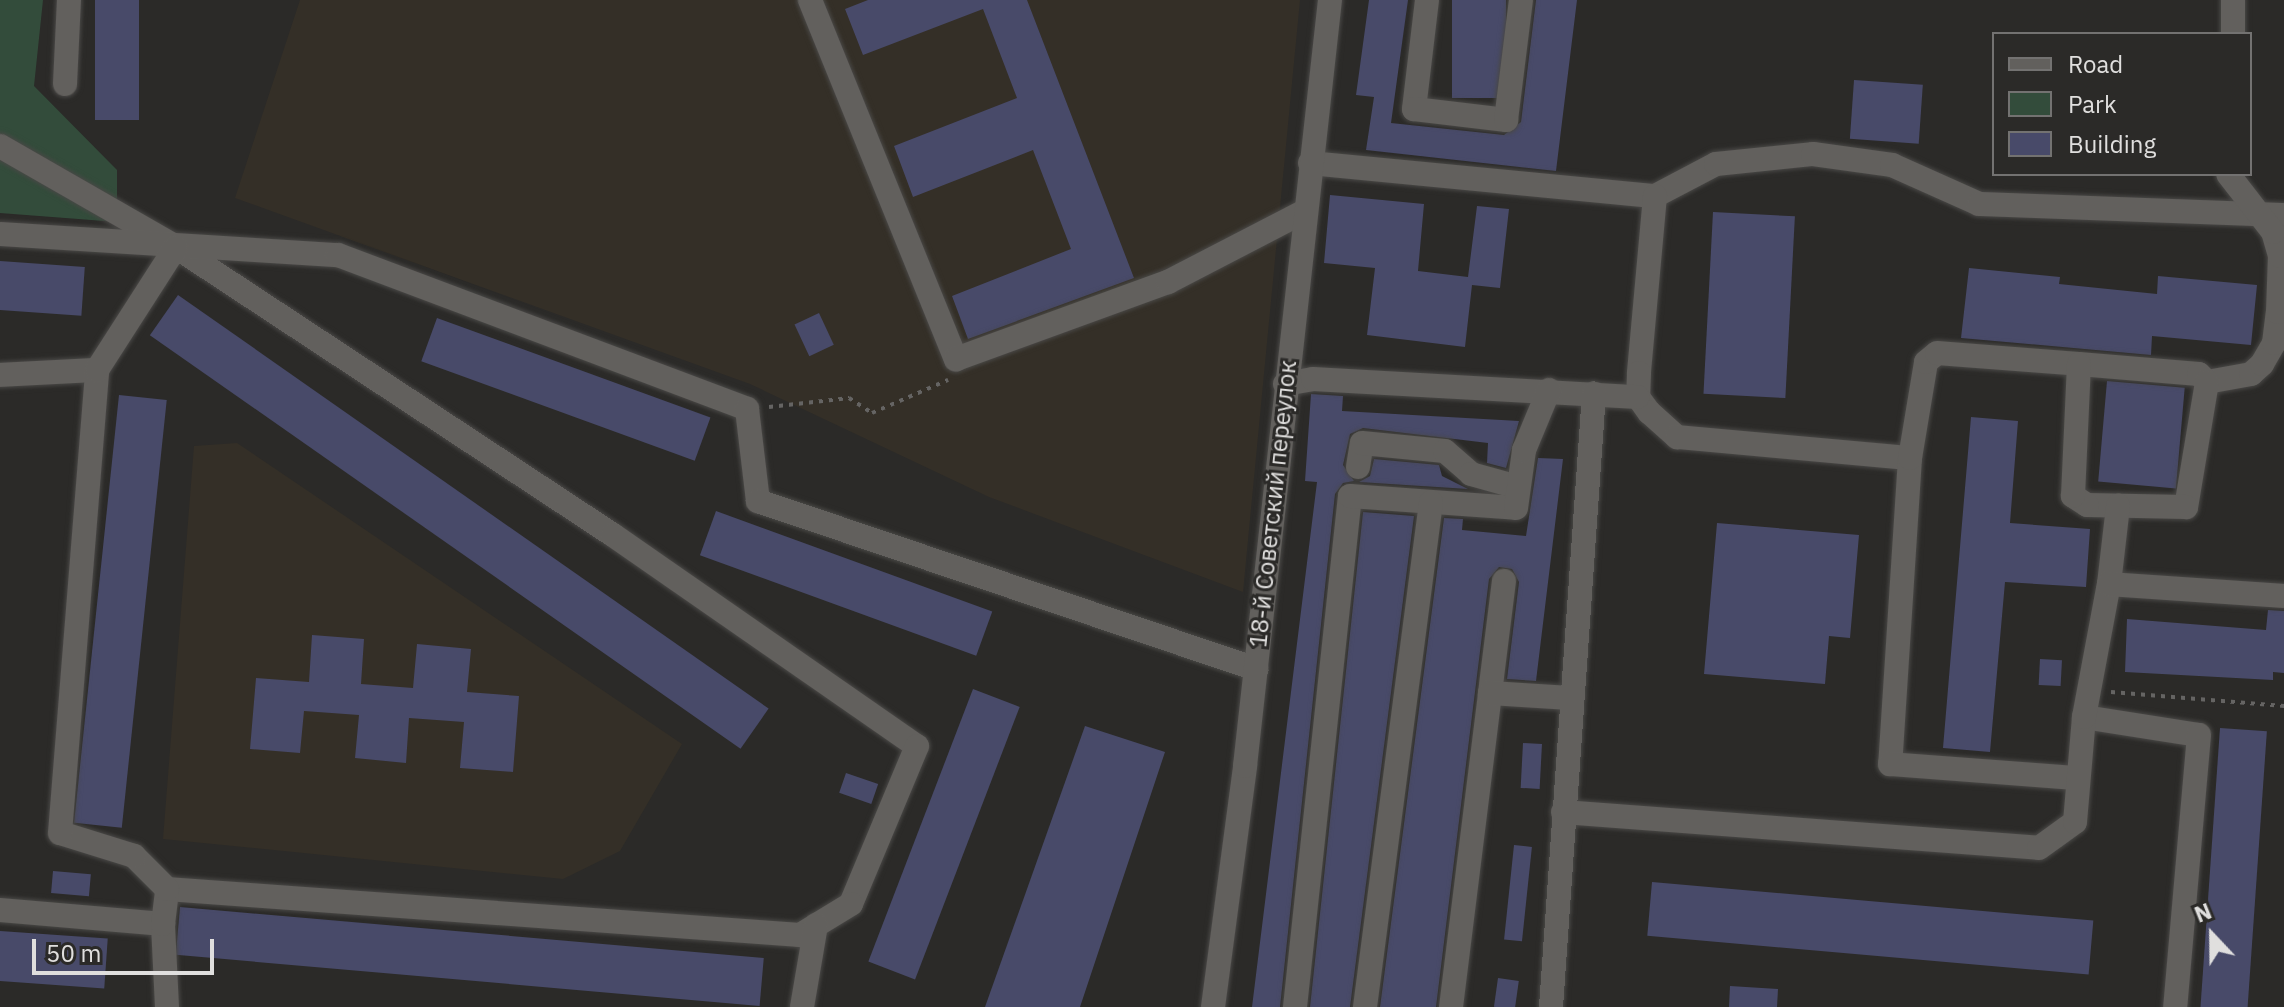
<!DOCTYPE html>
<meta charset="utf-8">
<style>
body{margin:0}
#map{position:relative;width:2284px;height:1007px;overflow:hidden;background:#2b2a28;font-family:"IBM Plex Sans",sans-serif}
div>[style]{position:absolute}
.built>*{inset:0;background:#342f27}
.green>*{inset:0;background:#334c3b}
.building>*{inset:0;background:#484a69;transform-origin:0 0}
.path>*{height:4px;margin-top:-2px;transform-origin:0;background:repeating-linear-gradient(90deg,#656463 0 4px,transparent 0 10px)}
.roads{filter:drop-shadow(0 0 2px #494846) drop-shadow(0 0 2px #494846)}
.minor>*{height:24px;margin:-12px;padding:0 12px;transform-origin:12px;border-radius:12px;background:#62605d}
span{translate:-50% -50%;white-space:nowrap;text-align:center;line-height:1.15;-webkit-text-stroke:6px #2b2a28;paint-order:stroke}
.street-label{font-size:24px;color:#e0dfde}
.legend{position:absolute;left:1992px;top:32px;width:260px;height:144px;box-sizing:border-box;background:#2b2a28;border:2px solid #737271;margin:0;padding:10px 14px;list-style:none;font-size:24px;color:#e0dfde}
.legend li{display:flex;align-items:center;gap:16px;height:40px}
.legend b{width:40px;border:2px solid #737271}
.north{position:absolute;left:2172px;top:895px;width:80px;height:80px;-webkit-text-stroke:6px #2b2a28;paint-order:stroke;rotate:338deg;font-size:22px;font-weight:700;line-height:32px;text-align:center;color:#e0dfde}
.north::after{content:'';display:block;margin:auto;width:28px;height:36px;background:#e0dfde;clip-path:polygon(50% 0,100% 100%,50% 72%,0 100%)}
.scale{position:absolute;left:32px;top:939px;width:182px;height:36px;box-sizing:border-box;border:4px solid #e0dfde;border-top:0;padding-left:10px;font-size:24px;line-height:28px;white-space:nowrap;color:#e0dfde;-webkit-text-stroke:6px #2b2a28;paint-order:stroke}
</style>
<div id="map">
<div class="built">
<i style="clip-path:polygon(300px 0,1300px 0,1243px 592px,989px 497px,750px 384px,235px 198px)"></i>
<i style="clip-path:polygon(237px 443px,682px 744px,620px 851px,563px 879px,163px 839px,194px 446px)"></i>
</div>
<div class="green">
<i style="clip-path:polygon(0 0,43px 0,34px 86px,117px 170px,117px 222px,0 213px)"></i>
</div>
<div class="building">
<i style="left:95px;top:0;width:44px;height:120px"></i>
<i style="clip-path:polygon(868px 0,1027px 0,1134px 278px,968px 339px,952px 296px,1071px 249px,1033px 150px,913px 197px,894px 146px,1017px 98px,983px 9px,863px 55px,845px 9px)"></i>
<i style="clip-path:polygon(1369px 0,1408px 0,1391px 123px,1504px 135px,1521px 122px,1536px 0,1577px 0,1556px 171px,1366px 150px,1374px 97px,1356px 95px)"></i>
<i style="left:1452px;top:0;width:54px;height:98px"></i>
<i style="left:1854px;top:80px;width:69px;height:59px;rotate:4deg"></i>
<i style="clip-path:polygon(1330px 195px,1424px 204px,1418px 271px,1468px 277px,1477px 206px,1509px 209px,1500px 288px,1472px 285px,1465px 347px,1367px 335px,1375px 268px,1324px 263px)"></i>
<i style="left:1713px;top:212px;width:82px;height:182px;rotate:3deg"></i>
<i style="left:0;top:261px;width:85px;height:49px;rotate:4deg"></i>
<i style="clip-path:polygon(1969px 268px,2060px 277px,2059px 284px,2157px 294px,2158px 276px,2257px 285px,2251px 345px,2152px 336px,2151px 355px,1961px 338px)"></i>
<i style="left:178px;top:295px;width:721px;height:49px;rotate:35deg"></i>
<i style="left:819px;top:313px;width:35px;height:27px;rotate:65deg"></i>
<i style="left:437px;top:318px;width:291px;height:46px;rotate:20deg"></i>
<i style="left:2107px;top:381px;width:78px;height:101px;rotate:5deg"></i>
<i style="clip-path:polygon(1311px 394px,1343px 396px,1342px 411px,1519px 421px,1506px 468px,1487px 463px,1488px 443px,1363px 428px,1350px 434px,1343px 465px,1354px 481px,1343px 483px,1335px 494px,1280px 1007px,1252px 1007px,1317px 482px,1305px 481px)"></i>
<i style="left:119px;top:395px;width:48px;height:430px;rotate:6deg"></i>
<i style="clip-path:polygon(1971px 417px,2018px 421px,2010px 523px,2090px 529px,2086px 587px,2005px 582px,1990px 752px,1943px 748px)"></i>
<i style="clip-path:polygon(1538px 458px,1563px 459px,1536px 681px,1507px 679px,1519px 582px,1512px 569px,1499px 567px,1489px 579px,1436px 1007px,1380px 1007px,1444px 518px,1463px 519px,1462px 530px,1526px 536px)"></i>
<i style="clip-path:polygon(1374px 459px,1439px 465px,1442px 476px,1468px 489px,1359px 482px,1370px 476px)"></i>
<i style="left:716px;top:511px;width:294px;height:47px;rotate:20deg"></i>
<i style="clip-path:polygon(1363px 512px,1414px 516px,1350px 1007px,1310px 1007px)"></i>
<i style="clip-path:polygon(1717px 523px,1859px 535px,1850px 638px,1829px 636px,1825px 684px,1704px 674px)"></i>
<i style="clip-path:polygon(2268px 610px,2284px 611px,2284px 673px,2273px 672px,2273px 680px,2125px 672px,2127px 619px,2266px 630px)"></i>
<i style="clip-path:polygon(312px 635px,364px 639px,361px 684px,413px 688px,417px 644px,471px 649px,467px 692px,519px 696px,513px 772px,460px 768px,464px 722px,409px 718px,406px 763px,355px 758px,359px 715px,304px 711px,300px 753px,250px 749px,256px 678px,309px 682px)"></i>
<i style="left:2040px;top:659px;width:22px;height:26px;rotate:3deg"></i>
<i style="left:973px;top:689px;width:50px;height:292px;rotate:21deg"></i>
<i style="clip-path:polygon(1085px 726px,1165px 752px,1080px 1007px,985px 1007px)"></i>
<i style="left:2220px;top:728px;width:47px;height:280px;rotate:4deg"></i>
<i style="left:1523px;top:743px;width:19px;height:45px;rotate:3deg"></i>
<i style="left:846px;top:773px;width:34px;height:21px;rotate:19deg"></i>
<i style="left:1514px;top:845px;width:18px;height:95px;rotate:6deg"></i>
<i style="left:53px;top:871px;width:38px;height:22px;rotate:5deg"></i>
<i style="left:1652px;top:882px;width:443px;height:54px;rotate:5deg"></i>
<i style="left:180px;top:907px;width:586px;height:48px;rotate:5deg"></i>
<i style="left:0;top:931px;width:108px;height:50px;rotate:4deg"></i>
<i style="left:1498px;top:978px;width:21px;height:29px;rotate:8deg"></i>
<i style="clip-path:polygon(1730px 986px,1778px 989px,1777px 1007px,1729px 1007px)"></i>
</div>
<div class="path">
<i style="left:769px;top:407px;width:81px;rotate:-6.4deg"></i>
<i style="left:849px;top:398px;width:27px;rotate:33deg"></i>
<i style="left:872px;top:413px;width:83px;rotate:-23.5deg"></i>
<i style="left:2111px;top:692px;width:174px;rotate:4.6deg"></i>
</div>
<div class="roads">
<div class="minor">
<i style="left:810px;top:0;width:388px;rotate:67.9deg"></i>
<i style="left:956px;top:359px;width:226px;rotate:-20deg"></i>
<i style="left:1168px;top:282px;width:154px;rotate:-27.4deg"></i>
<i style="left:1427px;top:0;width:110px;rotate:96.8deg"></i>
<i style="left:1414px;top:109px;width:93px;rotate:6.8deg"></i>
<i style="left:1506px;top:120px;width:121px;rotate:-82.9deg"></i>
<i style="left:2233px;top:34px;width:34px;rotate:-90deg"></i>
<i style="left:65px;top:84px;width:84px;rotate:-87.3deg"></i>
<i style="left:0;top:146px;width:203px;rotate:29.8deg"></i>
<i style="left:176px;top:247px;width:523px;rotate:33.39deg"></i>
<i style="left:613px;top:535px;width:370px;rotate:34.8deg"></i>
<i style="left:917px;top:746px;width:171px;rotate:112.7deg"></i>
<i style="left:851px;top:904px;width:60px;rotate:148.7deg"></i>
<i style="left:800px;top:935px;width:635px;rotate:-175.84deg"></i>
<i style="left:1310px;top:163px;width:347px;rotate:5.5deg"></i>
<i style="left:1655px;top:196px;width:69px;rotate:-27.7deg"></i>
<i style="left:1716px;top:164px;width:98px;rotate:-5.9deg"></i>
<i style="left:1813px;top:154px;width:80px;rotate:7.9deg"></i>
<i style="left:1892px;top:165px;width:95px;rotate:24.1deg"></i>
<i style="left:1979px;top:204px;width:305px;rotate:2.1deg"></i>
<i style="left:1655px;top:196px;width:178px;rotate:95.2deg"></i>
<i style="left:1639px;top:373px;width:24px;rotate:92deg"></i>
<i style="left:1638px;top:397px;width:19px;rotate:54deg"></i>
<i style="left:1649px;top:412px;width:38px;rotate:42deg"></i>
<i style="left:1677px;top:437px;width:234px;rotate:5.2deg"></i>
<i style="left:1910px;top:458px;width:307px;rotate:93.7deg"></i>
<i style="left:1890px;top:764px;width:187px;rotate:4.3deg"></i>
<i style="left:0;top:234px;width:339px;rotate:3.6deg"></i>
<i style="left:338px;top:255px;width:437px;rotate:20.6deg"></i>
<i style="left:747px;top:409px;width:93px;rotate:83.2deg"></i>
<i style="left:758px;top:501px;width:526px;rotate:18.64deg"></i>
<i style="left:0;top:375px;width:97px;rotate:-3deg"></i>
<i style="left:2207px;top:382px;width:45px;rotate:-10.3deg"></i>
<i style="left:2251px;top:374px;width:15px;rotate:-42deg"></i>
<i style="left:2262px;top:364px;width:24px;rotate:-60deg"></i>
<i style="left:2274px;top:343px;width:31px;rotate:-83deg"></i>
<i style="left:2278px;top:312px;width:56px;rotate:-88deg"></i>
<i style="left:2280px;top:256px;width:25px;rotate:-106deg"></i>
<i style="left:2273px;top:232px;width:73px;rotate:-127.8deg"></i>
<i style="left:1285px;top:384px;width:28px;rotate:-10deg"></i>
<i style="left:1313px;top:379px;width:325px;rotate:3.2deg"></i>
<i style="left:1910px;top:458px;width:97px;rotate:-80.5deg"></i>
<i style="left:1926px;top:362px;width:14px;rotate:-39deg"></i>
<i style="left:1937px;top:353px;width:142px;rotate:4.4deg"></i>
<i style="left:2079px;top:364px;width:120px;rotate:4.8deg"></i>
<i style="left:2199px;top:374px;width:11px;rotate:45deg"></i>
<i style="left:2207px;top:382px;width:127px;rotate:99.5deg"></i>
<i style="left:2186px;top:507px;width:99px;rotate:-178.8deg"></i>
<i style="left:2087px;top:505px;width:17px;rotate:-147deg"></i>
<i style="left:2073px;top:496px;width:132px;rotate:-87.4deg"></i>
<i style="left:1358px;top:467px;width:24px;rotate:-81deg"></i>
<i style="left:1362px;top:443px;width:83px;rotate:5.5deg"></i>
<i style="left:1445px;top:451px;width:35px;rotate:41deg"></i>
<i style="left:1471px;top:474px;width:49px;rotate:15.5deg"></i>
<i style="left:2109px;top:584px;width:79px;rotate:-83.4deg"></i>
<i style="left:1490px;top:693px;width:113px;rotate:-82.9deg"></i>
<i style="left:2084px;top:717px;width:116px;rotate:8.9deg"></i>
<i style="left:2199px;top:735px;width:273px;rotate:95deg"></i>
<i style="left:1563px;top:812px;width:477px;rotate:4.3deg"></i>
<i style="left:2039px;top:848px;width:44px;rotate:-35.8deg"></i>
<i style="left:2075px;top:822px;width:105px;rotate:-85.1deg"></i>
<i style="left:2084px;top:717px;width:135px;rotate:-79.4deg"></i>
<i style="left:2109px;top:584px;width:175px;rotate:3.9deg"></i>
<i style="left:0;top:910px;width:164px;rotate:4.9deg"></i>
<i style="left:167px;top:1007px;width:83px;rotate:-92.8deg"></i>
<i style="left:163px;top:924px;width:35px;rotate:-83deg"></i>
<i style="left:167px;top:889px;width:47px;rotate:-135deg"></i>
<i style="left:134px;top:856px;width:77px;rotate:-162.7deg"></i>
<i style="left:60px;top:833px;width:464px;rotate:-85.4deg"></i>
<i style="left:97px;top:370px;width:146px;rotate:-57.3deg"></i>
<i style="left:802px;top:1007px;width:83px;rotate:-80.3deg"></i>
<i style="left:1213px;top:1007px;width:243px;rotate:-82.4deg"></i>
<i style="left:1245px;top:766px;width:771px;rotate:-83.67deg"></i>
<i style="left:1295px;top:1007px;width:514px;rotate:-83.86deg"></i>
<i style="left:1350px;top:496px;width:166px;rotate:4.1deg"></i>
<i style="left:1516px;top:508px;width:59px;rotate:-82.1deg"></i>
<i style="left:1524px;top:450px;width:65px;rotate:-67.4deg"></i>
<i style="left:1365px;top:1007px;width:509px;rotate:-82.55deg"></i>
<i style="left:1451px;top:1007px;width:316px;rotate:-82.9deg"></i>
<i style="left:1490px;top:693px;width:80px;rotate:3.6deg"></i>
<i style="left:1551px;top:1007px;width:615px;rotate:-85.99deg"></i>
</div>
</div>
<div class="street-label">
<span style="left:1273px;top:504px;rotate:-84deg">18-й Советский переулок</span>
</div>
<ul class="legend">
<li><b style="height:10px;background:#62605d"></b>Road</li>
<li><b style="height:22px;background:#334c3b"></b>Park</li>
<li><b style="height:22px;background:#484a69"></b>Building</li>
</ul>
<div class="north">N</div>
<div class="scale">50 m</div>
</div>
